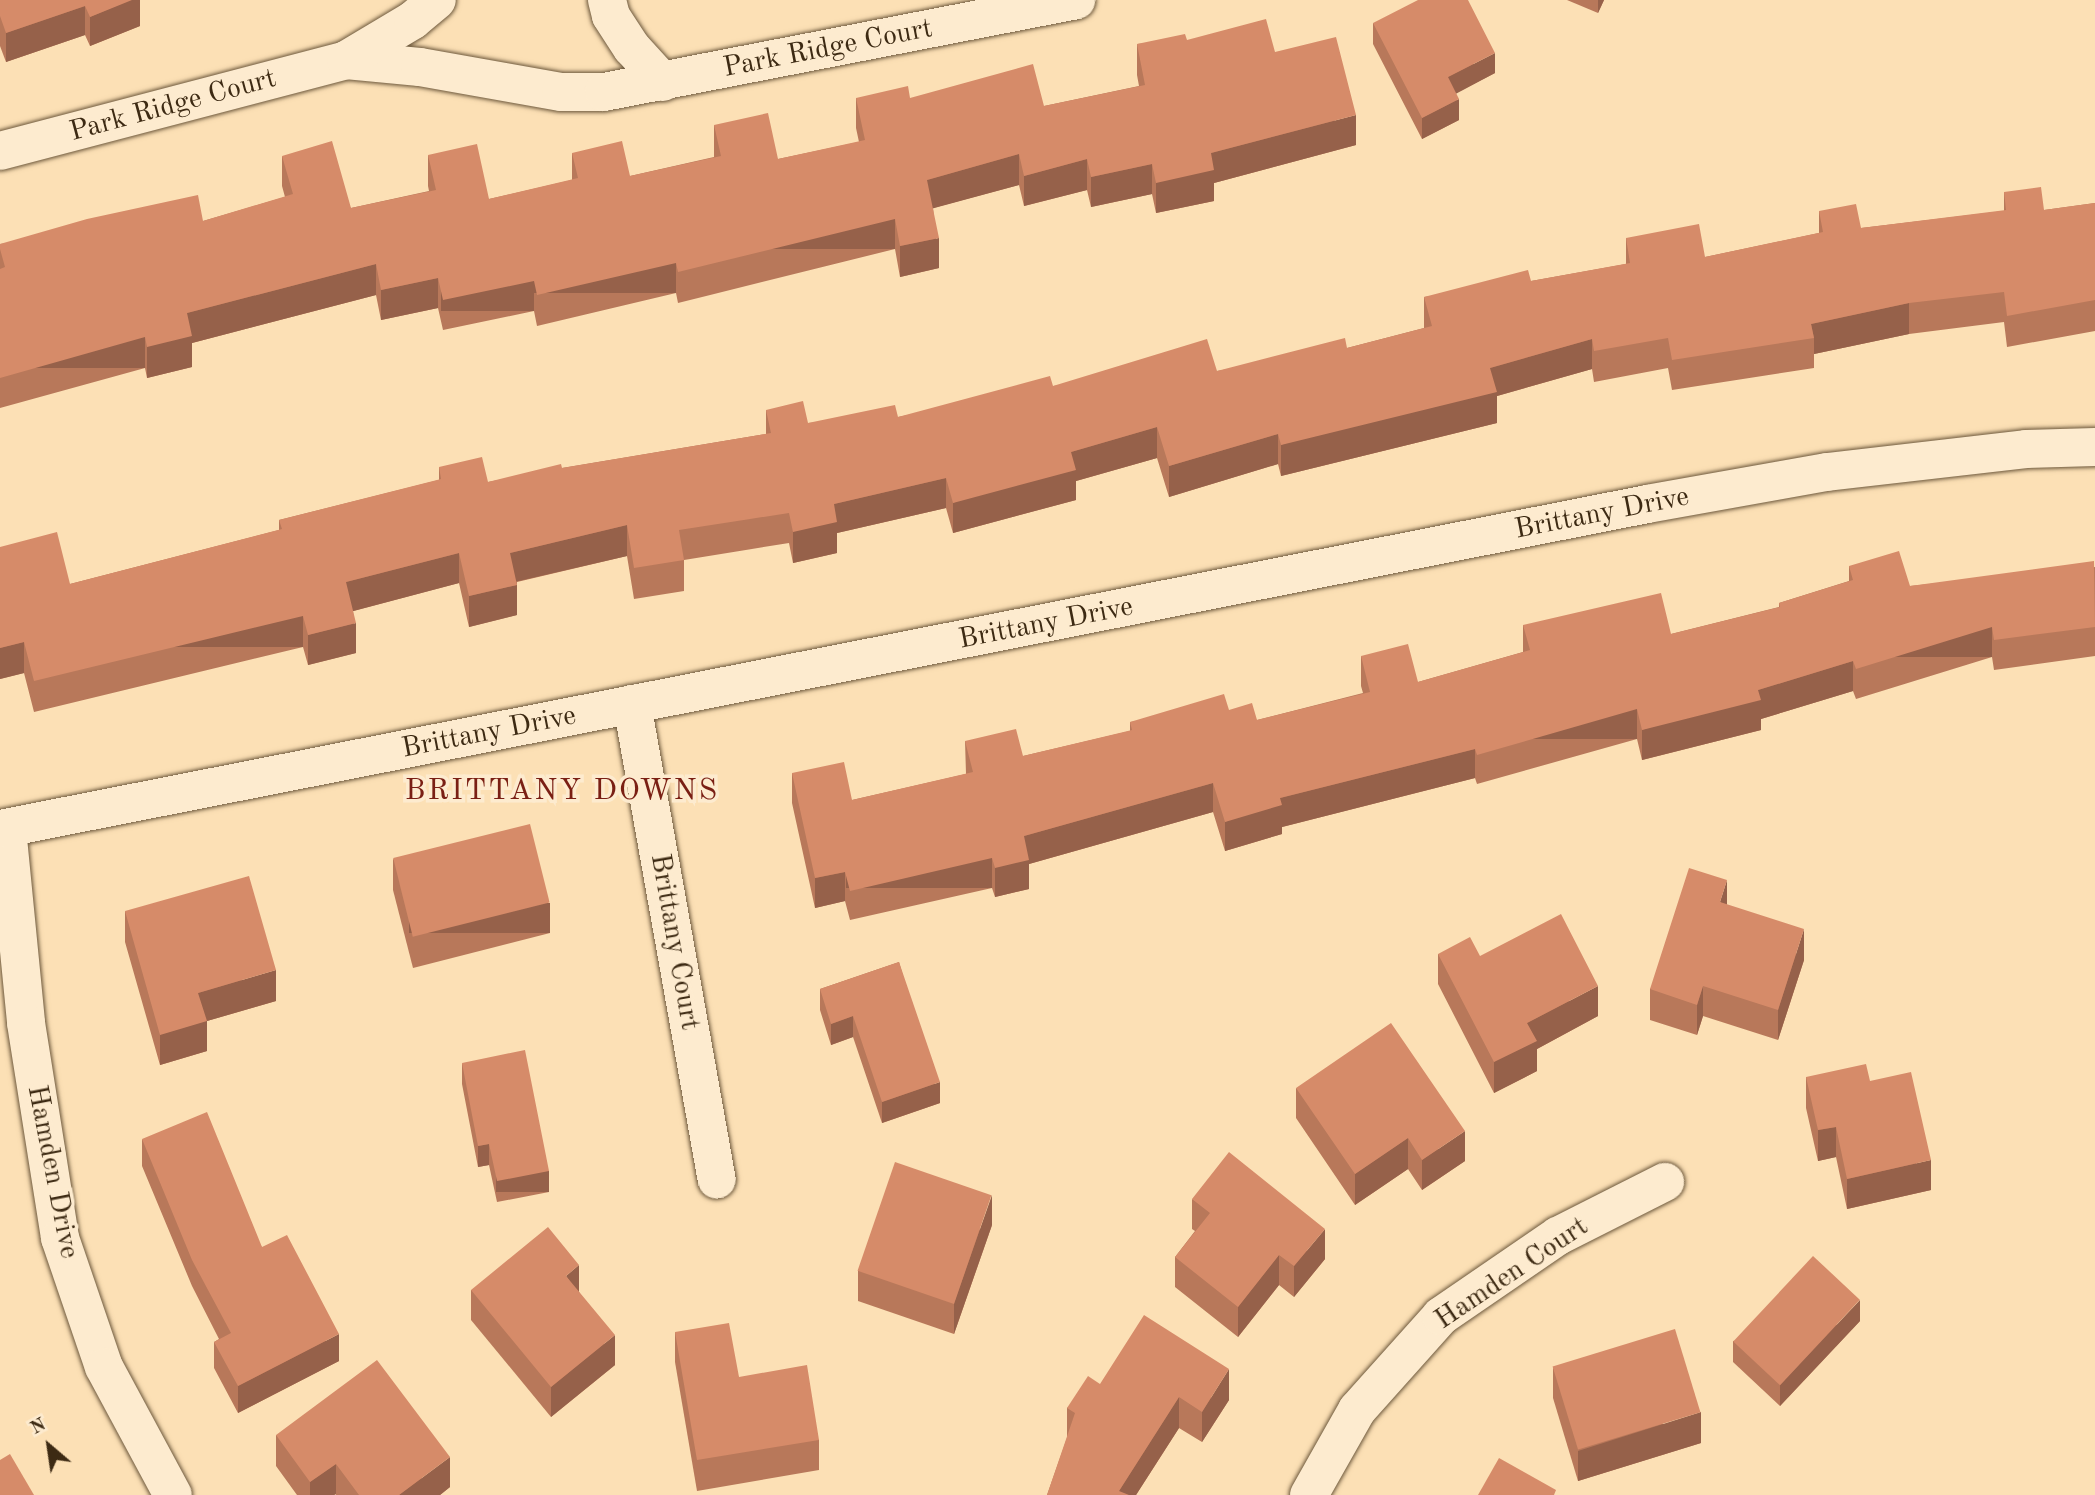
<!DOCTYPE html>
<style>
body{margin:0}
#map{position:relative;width:2095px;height:1495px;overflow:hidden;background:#fce0b5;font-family:"Old Standard TT",serif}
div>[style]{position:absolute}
.roads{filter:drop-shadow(0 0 2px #6d583c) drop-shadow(0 0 2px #6d583c)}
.minor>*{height:38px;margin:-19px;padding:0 19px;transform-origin:19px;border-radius:19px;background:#fdebcf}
.wall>*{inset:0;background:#b8785a}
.shaded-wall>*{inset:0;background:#96614a;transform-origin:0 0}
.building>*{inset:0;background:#d68b69;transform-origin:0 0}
span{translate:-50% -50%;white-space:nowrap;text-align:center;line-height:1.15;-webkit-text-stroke:7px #fdebcf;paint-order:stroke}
.street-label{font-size:28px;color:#3d2a13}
.neighbourhood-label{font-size:30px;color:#7a1f14;letter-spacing:2px}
.north{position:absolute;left:14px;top:1411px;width:70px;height:70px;-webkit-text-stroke:5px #fdebcf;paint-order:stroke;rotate:331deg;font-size:19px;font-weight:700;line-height:28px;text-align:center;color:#3d2a13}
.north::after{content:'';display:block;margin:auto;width:24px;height:32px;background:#3d2a13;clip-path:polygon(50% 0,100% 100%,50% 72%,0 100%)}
</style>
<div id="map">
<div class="roads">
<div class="minor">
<i style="left:607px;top:0;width:16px;rotate:76deg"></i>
<i style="left:611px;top:16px;width:38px;rotate:57deg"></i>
<i style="left:632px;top:48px;width:46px;rotate:47.6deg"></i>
<i style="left:346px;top:60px;width:74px;rotate:5.4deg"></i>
<i style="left:420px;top:67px;width:143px;rotate:10.1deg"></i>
<i style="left:561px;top:92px;width:43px"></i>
<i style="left:604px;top:92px;width:481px;rotate:-11deg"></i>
<i style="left:0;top:151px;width:358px;rotate:-14.7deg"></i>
<i style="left:346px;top:60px;width:78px;rotate:-30.8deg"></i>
<i style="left:413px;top:20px;width:31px;rotate:-40deg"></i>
<i style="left:632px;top:704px;width:483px;rotate:79.9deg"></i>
<i style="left:7px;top:828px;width:196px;rotate:84.4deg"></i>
<i style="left:26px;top:1023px;width:218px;rotate:81deg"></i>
<i style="left:60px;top:1238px;width:136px;rotate:71.2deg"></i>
<i style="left:104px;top:1367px;width:145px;rotate:61.7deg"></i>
<i style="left:0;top:829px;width:1679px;rotate:-11.16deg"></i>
<i style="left:1647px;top:504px;width:183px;rotate:-10.1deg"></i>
<i style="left:1827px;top:472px;width:200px;rotate:-6.6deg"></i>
<i style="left:2026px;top:449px;width:69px;rotate:-1.7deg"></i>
<i style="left:1309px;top:1495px;width:98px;rotate:-60.5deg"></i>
<i style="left:1357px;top:1410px;width:126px;rotate:-48.2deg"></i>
<i style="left:1441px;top:1316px;width:142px;rotate:-34.4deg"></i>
<i style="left:1558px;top:1236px;width:120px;rotate:-26.8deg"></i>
</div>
</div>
<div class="wall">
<i style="clip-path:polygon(0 0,140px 0,140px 26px,90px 46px,85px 35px,6px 62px,0 46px)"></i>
<i style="clip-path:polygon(1567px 0,1604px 0,1598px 13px)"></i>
<i style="clip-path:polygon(1373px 23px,1495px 73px,1456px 93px,1459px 120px,1422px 139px,1373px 44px)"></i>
<i style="clip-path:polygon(1187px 40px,1275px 52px,1356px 145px,1214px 183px,1214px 201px,1156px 213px,1152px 194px,1091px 207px,1087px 190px,1024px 206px,1019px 185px,933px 208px,939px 268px,900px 277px,895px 249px,678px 303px,676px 293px,537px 326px,534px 311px,443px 330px,438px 308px,381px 320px,376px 295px,192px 343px,192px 367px,147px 378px,145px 368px,0 408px,0 244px,203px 221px,285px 197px,282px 186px,282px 156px,351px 208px,429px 191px,428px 186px,428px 155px,489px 199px,572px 180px,572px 153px,630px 176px,714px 157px,714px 125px,778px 159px,859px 142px,856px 128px,856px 98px,910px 98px,1044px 106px,1139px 86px,1137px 75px,1137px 44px)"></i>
<i style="clip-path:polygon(2004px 192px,2044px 210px,2095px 203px,2095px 331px,2007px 347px,2004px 322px,1909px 334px,1814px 354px,1814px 368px,1672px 390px,1668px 368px,1594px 382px,1592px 369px,1497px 396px,1497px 423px,1281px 476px,1278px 464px,1169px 497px,1157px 458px,1076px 481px,1076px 500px,953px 533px,946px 508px,837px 533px,837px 553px,793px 563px,789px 543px,684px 560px,684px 591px,634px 599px,627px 556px,517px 582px,517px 615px,469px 627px,459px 583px,353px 611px,356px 653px,308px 665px,303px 647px,34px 712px,24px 673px,0 679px,0 547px,70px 584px,279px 530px,279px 520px,439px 480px,439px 467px,488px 482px,562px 468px,766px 434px,766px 410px,808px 423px,898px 417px,1053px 386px,1217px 371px,1347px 348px,1424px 328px,1424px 297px,1531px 281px,1626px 264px,1626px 238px,1705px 257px,1819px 233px,1819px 211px,1861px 228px,2004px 211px)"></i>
<i style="clip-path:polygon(1849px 566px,1910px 586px,2095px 567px,2095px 656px,1994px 670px,1992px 657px,1856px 699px,1853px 691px,1761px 719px,1761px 730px,1642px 760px,1637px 739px,1477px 784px,1475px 778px,1282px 827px,1282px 834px,1225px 851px,1213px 812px,1029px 864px,1029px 889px,995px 897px,992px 888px,850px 920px,845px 901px,815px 908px,792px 803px,792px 773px,852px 800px,966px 774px,965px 741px,1023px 756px,1130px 731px,1130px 722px,1229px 710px,1257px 720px,1363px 693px,1361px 686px,1361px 656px,1418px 682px,1523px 652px,1523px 625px,1671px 634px,1779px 607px,1779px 603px,1849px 581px)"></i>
<i style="clip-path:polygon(393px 859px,550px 933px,413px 968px,393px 890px)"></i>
<i style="clip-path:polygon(1727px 905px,1804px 960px,1778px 1040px,1703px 1016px,1697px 1035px,1650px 1020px,1650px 989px)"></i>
<i style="clip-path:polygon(125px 911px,276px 1001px,207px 1021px,207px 1051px,160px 1065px,125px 942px)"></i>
<i style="clip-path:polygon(1438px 954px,1480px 956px,1598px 1016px,1537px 1049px,1537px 1071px,1494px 1093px,1438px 984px)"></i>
<i style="clip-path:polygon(899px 962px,940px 1103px,882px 1123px,853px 1037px,831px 1045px,820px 1010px,820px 989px)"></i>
<i style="clip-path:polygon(462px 1063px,549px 1192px,497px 1202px,489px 1165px,478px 1167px,462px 1084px)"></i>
<i style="clip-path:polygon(1806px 1077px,1870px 1081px,1931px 1190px,1847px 1209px,1836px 1157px,1818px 1161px,1806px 1108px)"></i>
<i style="clip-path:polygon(1296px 1088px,1465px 1161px,1422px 1190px,1408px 1169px,1355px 1205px,1296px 1118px)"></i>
<i style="clip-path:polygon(142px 1139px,262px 1247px,339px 1361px,238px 1413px,214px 1368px,214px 1342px,219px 1339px,192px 1286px,142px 1166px)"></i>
<i style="clip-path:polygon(1192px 1199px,1325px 1259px,1294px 1297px,1279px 1285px,1238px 1337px,1175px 1287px,1175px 1257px,1195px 1231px,1192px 1229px)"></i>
<i style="clip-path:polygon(992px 1225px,954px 1334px,858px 1301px,858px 1271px)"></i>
<i style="clip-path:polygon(471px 1290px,579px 1292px,615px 1365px,551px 1417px,471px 1320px)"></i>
<i style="clip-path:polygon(1860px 1321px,1780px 1406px,1733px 1362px,1733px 1341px)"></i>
<i style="clip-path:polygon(675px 1332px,739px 1377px,819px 1440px,819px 1470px,697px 1491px,675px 1362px)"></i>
<i style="clip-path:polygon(1553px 1368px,1701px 1443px,1578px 1481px,1553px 1398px)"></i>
<i style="clip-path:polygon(1100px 1384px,1229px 1400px,1202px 1442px,1179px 1428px,1136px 1495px,1047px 1495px,1067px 1438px,1067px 1408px)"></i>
<i style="clip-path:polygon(276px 1435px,450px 1487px,440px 1495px,336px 1495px,336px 1494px,334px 1495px,297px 1495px,276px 1466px)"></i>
</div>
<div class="shaded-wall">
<i style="clip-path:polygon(130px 0,140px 0,140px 26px,90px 46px,90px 17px)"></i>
<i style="clip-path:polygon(1598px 0,1604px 0,1598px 13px)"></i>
<i style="clip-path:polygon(85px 6px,85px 35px,6px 62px,6px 33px)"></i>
<i style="clip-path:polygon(1495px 53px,1495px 73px,1448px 98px,1448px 77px)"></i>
<i style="clip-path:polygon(1459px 99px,1459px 120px,1422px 139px,1422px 118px)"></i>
<i style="clip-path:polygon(1356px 115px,1356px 145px,1214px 183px,1214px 201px,1156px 213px,1156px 183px,1211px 153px)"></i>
<i style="clip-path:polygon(1019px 154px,1019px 185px,927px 210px,927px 180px)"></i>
<i style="clip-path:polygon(1087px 159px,1087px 190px,1024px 206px,1024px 176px)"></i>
<i style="clip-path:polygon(1152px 164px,1152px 194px,1091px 207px,1091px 177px)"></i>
<i style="left:895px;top:219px;width:30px;height:223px;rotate:90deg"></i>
<i style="clip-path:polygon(939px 238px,939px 268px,900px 277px,900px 246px)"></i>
<i style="left:676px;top:263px;width:30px;height:143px;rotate:90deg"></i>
<i style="clip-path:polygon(376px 264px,376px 295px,192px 343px,192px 367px,147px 378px,147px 347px,187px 313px)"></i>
<i style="clip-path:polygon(438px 278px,438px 308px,381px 320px,381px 290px)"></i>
<i style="left:534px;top:281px;width:30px;height:93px;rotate:90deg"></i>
<i style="clip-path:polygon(1909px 303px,1909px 334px,1814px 354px,1814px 338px,1811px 324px)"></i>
<i style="left:145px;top:337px;width:31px;height:151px;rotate:90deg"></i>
<i style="clip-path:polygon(1592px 339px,1592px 369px,1497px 396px,1497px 423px,1281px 476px,1281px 445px,1490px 368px)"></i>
<i style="clip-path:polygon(1157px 427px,1157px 458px,1076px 481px,1076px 500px,953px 533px,953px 503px,1071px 452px)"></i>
<i style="clip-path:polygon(1278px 434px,1278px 464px,1169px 497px,1169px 466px)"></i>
<i style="clip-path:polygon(946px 478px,946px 508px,837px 533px,837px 553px,793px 563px,793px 532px,834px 504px)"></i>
<i style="clip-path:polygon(627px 525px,627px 556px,510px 583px,510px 553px)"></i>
<i style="clip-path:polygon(459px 553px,459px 583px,346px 613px,346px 582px)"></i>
<i style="clip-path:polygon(517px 585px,517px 615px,469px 627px,469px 596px)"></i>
<i style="left:303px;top:616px;width:31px;height:277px;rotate:90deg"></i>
<i style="clip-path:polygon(356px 623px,356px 653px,308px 665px,308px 635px)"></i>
<i style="left:1992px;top:627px;width:30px;height:142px;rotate:90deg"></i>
<i style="clip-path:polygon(24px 642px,24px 673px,0 679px,0 648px)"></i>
<i style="clip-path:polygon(1853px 661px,1853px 691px,1761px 719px,1761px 730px,1642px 760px,1642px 730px,1758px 690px)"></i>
<i style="left:1637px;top:709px;width:30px;height:166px;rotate:90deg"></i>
<i style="clip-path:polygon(1475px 749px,1475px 778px,1282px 827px,1282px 834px,1225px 851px,1225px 822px,1280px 798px)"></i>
<i style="clip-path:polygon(1213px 783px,1213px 812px,1029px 864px,1029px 889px,995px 897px,995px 868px,1024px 836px)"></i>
<i style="left:992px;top:858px;width:30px;height:146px;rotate:90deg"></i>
<i style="clip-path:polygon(845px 872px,845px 901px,815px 908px,815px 878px)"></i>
<i style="clip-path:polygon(1727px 880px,1727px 911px,1720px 902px)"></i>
<i style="left:550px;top:903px;width:30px;height:141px;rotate:90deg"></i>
<i style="clip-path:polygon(1804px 929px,1804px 960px,1778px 1040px,1778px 1010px)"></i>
<i style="clip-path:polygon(276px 970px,276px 1001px,207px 1021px,207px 1051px,160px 1065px,160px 1035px,198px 993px)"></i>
<i style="clip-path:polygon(1598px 986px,1598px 1016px,1537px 1049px,1537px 1071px,1494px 1093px,1494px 1062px,1527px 1023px)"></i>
<i style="clip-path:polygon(1703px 986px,1703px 1016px,1697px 1035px,1697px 1005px)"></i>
<i style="clip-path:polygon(853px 1016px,853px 1037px,831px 1045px,831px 1024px)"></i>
<i style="clip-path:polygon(940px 1082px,940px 1103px,882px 1123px,882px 1102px)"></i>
<i style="clip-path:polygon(1836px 1127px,1836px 1157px,1818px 1161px,1818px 1130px)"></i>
<i style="clip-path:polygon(1465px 1131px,1465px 1161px,1422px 1190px,1422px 1160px)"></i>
<i style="clip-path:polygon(1408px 1138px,1408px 1169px,1355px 1205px,1355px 1174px)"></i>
<i style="clip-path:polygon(489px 1144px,489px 1165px,478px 1167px,478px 1146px)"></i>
<i style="clip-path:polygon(1931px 1160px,1931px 1190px,1847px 1209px,1847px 1179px)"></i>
<i style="left:549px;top:1171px;width:21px;height:53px;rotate:90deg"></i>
<i style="clip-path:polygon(992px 1195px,992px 1225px,954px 1334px,954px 1303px)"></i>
<i style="clip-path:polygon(1325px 1229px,1325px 1259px,1294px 1297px,1294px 1266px)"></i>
<i style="clip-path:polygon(1279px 1255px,1279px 1285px,1238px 1337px,1238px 1307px)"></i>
<i style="clip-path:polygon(579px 1265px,579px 1296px,566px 1276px)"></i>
<i style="clip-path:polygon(1860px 1300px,1860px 1321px,1780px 1406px,1780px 1385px)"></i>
<i style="clip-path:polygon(339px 1334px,339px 1361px,238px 1413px,238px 1386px)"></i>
<i style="clip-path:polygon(615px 1335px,615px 1365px,551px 1417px,551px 1387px)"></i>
<i style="clip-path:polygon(1229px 1369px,1229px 1400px,1202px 1442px,1202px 1412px)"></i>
<i style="clip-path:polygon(1179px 1397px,1179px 1428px,1136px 1495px,1119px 1495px,1119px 1491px)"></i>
<i style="clip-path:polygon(1701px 1412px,1701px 1443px,1578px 1481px,1578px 1451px)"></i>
<i style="clip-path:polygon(450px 1457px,450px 1487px,440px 1495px,399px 1495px)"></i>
<i style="clip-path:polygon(336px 1464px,336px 1494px,334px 1495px,310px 1495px,310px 1482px)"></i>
</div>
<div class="building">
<i style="clip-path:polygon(0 0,132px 0,90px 17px,85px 6px,6px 33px,0 16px)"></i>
<i style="clip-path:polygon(1418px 0,1468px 0,1495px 53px,1448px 77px,1459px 99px,1422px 118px,1373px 23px)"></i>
<i style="clip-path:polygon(1266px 19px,1275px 52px,1336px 37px,1356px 115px,1211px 153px,1214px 170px,1156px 183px,1152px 164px,1091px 177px,1087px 159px,1024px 176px,1019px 154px,927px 180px,939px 238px,900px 246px,895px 219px,678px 272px,676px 263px,537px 295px,534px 281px,443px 300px,438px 278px,381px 290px,376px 264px,187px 313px,192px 336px,147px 347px,145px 337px,0 378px,0 269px,5px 267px,0 249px,0 244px,87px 219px,198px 195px,203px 221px,293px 194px,282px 156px,332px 141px,351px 208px,436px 190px,428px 155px,477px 144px,489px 199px,578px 178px,572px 153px,622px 141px,630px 176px,721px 156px,714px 125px,768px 113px,778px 159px,865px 140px,856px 98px,908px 86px,910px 98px,1033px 64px,1044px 106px,1145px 85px,1137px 44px,1185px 34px,1187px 40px)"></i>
<i style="clip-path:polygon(2041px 187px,2044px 210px,2095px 203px,2095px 300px,2007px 316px,2004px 292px,1909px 303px,1811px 324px,1814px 338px,1672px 360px,1668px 338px,1594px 351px,1592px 339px,1490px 368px,1497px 392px,1281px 445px,1278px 434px,1169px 466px,1157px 427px,1071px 452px,1076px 470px,953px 503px,946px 478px,834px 504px,837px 522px,793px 532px,789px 513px,679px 530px,684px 560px,634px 568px,627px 525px,510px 553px,517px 585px,469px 596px,459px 553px,346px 582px,356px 623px,308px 635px,303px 616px,34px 681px,24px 642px,0 648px,0 547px,57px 532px,70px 584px,282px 529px,279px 520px,441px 479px,439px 467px,482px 457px,488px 482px,561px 464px,562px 468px,771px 433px,766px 410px,803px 401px,808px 423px,895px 405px,898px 417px,1050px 376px,1053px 386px,1207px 339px,1217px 371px,1345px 338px,1347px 348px,1432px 326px,1424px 297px,1528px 270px,1531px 281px,1630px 263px,1626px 238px,1699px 224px,1705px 257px,1823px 232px,1819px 211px,1856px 204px,1861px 228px,2006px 210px,2004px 192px)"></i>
<i style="clip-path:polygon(1899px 551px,1910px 586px,2094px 561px,2095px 627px,1994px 640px,1992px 627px,1856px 669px,1853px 661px,1758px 690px,1761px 700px,1642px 730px,1637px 709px,1477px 755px,1475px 749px,1280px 798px,1282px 805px,1225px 822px,1213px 783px,1024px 836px,1029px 860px,995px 868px,992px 858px,850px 891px,845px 872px,815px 878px,792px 773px,844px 762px,852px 800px,973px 772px,965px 741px,1016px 729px,1023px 756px,1132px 730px,1130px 722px,1224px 694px,1229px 710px,1252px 703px,1257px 720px,1370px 692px,1361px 656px,1408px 644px,1418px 682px,1530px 650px,1523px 625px,1661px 593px,1671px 634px,1780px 607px,1779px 603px,1853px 580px,1849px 566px)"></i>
<i style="left:530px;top:824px;width:81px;height:141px;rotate:76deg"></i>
<i style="clip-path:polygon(1689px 868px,1727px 880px,1720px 902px,1804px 929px,1778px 1010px,1703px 986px,1697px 1005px,1650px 989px)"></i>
<i style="clip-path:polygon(249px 876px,276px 970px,198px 993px,207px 1021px,160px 1035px,125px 911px)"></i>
<i style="clip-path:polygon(1561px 914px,1598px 986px,1527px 1023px,1537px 1041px,1494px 1062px,1438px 954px,1470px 937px,1480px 956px)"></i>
<i style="clip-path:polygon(899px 962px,940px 1082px,882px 1102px,853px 1016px,831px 1024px,820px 989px)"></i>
<i style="clip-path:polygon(1391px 1023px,1465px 1131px,1422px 1160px,1408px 1138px,1355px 1174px,1296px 1088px)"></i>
<i style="clip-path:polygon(525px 1050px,549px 1171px,497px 1181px,489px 1144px,478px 1146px,462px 1063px)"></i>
<i style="clip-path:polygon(1866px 1064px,1870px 1081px,1911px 1072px,1931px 1160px,1847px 1179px,1836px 1127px,1818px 1130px,1806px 1077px)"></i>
<i style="clip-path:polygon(207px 1112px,262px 1247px,287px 1235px,339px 1334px,238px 1386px,214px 1342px,231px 1333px,192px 1260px,142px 1139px)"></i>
<i style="clip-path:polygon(1229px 1152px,1325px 1229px,1294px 1266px,1279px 1255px,1238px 1307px,1175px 1257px,1210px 1213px,1192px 1199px)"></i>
<i style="left:895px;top:1162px;width:102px;height:115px;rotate:19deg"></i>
<i style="clip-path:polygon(548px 1227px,579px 1265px,566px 1276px,615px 1335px,551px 1387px,471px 1290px)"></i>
<i style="left:1813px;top:1256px;width:64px;height:117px;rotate:43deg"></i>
<i style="clip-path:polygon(1144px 1315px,1229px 1369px,1202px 1412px,1179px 1397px,1119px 1491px,1129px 1495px,1047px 1495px,1075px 1413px,1067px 1408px,1088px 1376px,1100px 1384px)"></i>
<i style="clip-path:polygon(729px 1323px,739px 1377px,807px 1365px,819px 1440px,697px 1460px,675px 1332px)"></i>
<i style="left:1675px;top:1329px;width:87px;height:128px;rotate:73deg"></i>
<i style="clip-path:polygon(377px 1360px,450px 1457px,399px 1495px,359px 1495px,336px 1464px,310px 1482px,276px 1435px)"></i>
<i style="clip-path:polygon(10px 1454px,34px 1495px,0 1495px,0 1460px)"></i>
<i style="clip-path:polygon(1499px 1458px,1556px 1490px,1554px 1495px,1478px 1495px)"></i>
</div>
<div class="street-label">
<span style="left:828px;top:49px;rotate:-11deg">Park Ridge Court</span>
<span style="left:173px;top:106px;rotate:-15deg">Park Ridge Court</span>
<span style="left:1602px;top:514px;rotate:-11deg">Brittany Drive</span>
<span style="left:1046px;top:624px;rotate:-11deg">Brittany Drive</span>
<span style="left:489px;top:733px;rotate:-11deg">Brittany Drive</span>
<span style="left:674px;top:942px;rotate:80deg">Brittany Court</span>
<span style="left:52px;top:1172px;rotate:79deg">Hamden Drive</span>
<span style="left:1512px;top:1274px;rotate:-34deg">Hamden Court</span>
</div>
<div class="neighbourhood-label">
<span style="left:562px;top:791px">BRITTANY DOWNS</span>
</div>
<div class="north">N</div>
</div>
